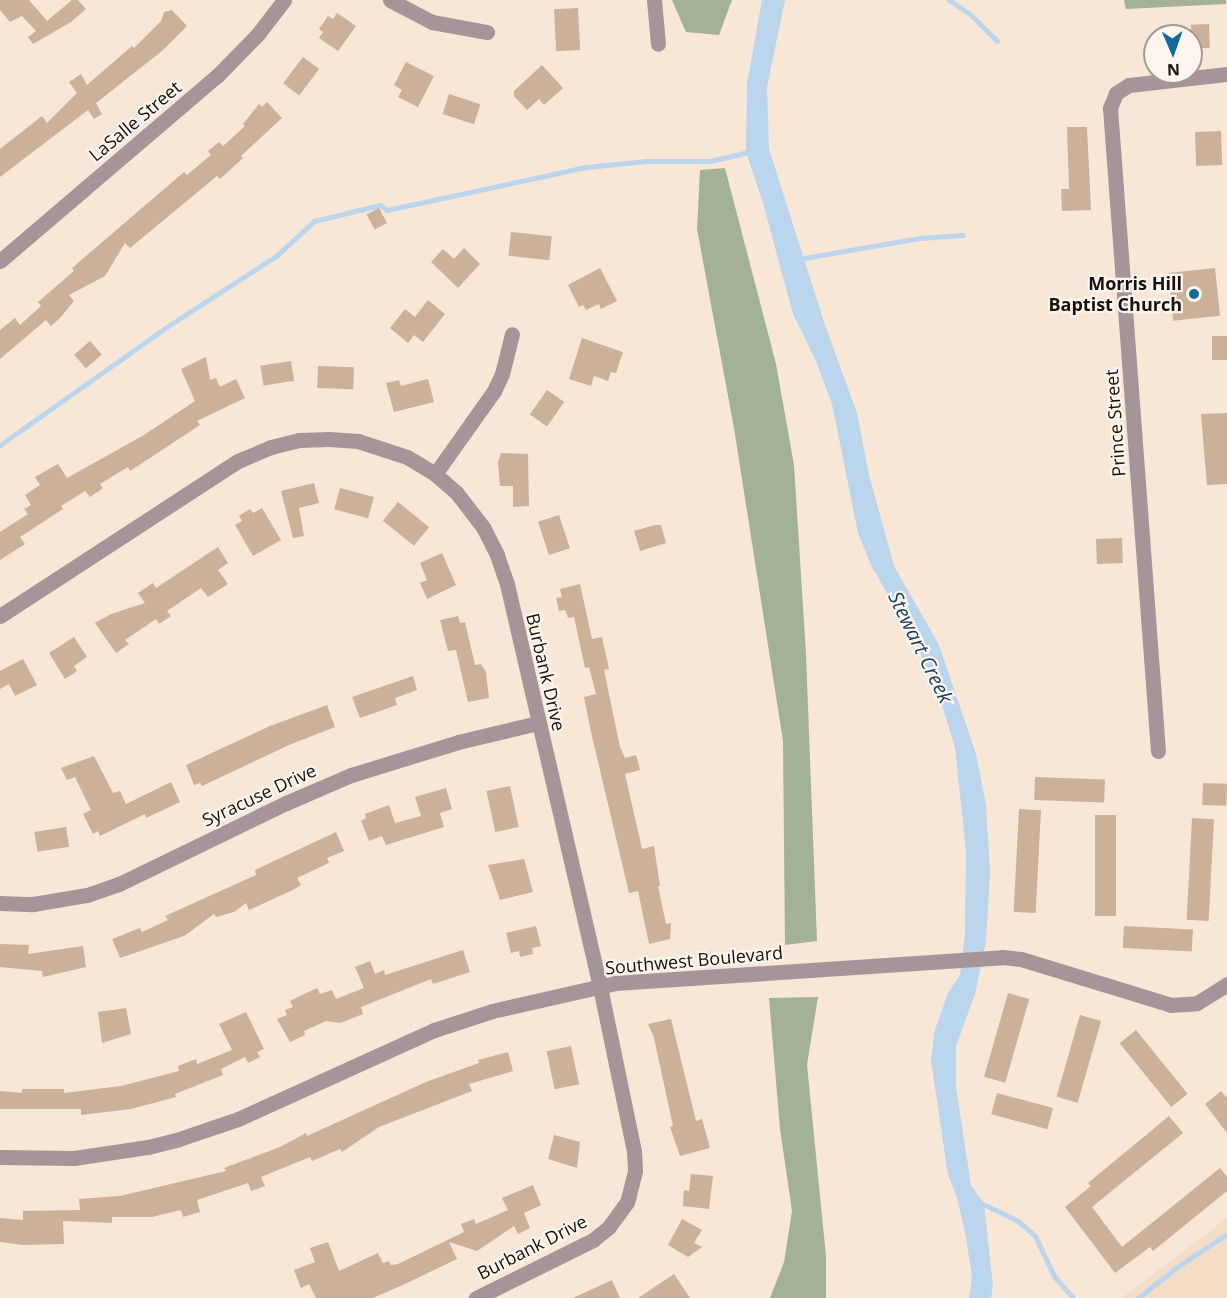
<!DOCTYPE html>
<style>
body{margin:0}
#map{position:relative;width:1227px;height:1298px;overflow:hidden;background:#f8e6d7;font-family:"Open Sans",sans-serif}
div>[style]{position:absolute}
.built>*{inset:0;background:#f4ddc7}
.forest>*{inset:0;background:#a3b295}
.water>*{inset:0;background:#bbd5ed}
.stream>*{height:5px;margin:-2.5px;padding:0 2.5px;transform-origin:2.5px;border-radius:2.5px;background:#bbd5ed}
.building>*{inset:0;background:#cbb19a;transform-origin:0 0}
.minor>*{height:15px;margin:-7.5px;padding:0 7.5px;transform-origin:7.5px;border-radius:7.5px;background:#a59598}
.dots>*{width:16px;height:16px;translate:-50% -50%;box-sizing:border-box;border:3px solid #fdf6ef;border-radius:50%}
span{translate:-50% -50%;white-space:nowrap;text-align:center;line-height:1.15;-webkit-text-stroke:4.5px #fdf6ef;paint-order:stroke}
.street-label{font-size:18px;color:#17110c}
.poi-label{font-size:18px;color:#17110c;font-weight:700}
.right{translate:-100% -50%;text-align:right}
.water-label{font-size:20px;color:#163f60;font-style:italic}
.north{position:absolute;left:1143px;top:24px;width:60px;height:60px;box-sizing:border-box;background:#fdf6ef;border:2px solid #a19a94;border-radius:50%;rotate:178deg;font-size:16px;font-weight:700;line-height:24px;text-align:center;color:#17110c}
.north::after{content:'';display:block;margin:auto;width:21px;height:27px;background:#136b9b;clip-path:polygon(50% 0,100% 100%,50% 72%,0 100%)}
</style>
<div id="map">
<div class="built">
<i style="clip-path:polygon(1227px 1218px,1227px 1298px,1122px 1298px)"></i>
</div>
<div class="forest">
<i style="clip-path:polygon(672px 0,732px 0,719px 35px,686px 32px)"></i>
<i style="clip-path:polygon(1124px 0,1226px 0,1226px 4px,1126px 9px)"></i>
<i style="clip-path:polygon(725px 168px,776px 364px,794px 465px,806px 654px,817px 941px,785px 945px,783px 741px,734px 428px,697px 229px,700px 170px)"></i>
<i style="clip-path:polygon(818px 997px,807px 1065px,826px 1256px,826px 1298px,770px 1298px,784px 1262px,792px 1211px,780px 1129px,769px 998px)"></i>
</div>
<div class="water">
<i style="clip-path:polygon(762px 0,785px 0,767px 87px,769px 149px,825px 325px,857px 413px,869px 475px,894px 566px,939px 645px,976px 754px,986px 805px,990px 872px,986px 941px,975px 994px,956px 1046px,956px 1087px,971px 1185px,984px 1204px,993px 1286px,991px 1298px,969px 1298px,972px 1277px,965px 1232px,957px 1197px,948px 1175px,931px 1060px,934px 1033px,948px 993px,960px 975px,965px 934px,966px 851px,955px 748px,940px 698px,917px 646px,871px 565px,858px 533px,832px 404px,816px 361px,793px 314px,763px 203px,746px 152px,747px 84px)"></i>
</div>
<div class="stream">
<i style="left:949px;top:0;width:25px;rotate:34deg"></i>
<i style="left:970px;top:14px;width:38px;rotate:45deg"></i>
<i style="left:798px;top:259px;width:124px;rotate:-9.8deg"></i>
<i style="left:920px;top:238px;width:43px;rotate:-4deg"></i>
<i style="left:0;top:445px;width:202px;rotate:-35.3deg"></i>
<i style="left:165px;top:328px;width:132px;rotate:-33deg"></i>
<i style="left:276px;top:256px;width:52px;rotate:-42.6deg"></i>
<i style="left:314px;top:221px;width:68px;rotate:-13.6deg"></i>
<i style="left:380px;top:205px;width:9px;rotate:36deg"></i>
<i style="left:387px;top:210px;width:14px;rotate:-12deg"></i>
<i style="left:401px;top:207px;width:189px;rotate:-12.2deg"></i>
<i style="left:586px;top:167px;width:61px;rotate:-5.6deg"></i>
<i style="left:647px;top:161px;width:63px"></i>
<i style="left:710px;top:161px;width:44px;rotate:-13.1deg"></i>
<i style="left:979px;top:1202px;width:43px;rotate:26deg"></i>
<i style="left:1018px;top:1221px;width:23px;rotate:41deg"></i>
<i style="left:1035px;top:1236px;width:44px;rotate:64.6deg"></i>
<i style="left:1054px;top:1276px;width:29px;rotate:49deg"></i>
<i style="left:1138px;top:1298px;width:50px;rotate:-38.5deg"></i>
<i style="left:1177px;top:1267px;width:60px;rotate:-33.4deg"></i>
</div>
<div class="building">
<i style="clip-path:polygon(0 0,29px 0,47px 21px,72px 0,78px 0,86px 9px,71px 22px,33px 44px,28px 37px,36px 31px,22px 16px,10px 22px,0 10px)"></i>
<i style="left:578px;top:8px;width:42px;height:24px;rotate:87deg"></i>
<i style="clip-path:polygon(172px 10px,187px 26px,162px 51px,96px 103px,102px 114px,94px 119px,88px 110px,0 177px,0 149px,42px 116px,47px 123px,77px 93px,69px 82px,81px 74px,87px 85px,132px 46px,134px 48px,161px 21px,164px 12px)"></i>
<i style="clip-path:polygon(337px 13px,356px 26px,338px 51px,319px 38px,323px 32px,319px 29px,328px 16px,333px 19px)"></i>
<i style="left:1209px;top:24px;width:24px;height:18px;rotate:88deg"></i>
<i style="left:303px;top:57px;width:20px;height:33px;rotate:37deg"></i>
<i style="clip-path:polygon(406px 62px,434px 76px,418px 107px,398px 97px,402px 90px,394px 85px)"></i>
<i style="clip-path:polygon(542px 65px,563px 88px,544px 105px,539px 99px,527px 110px,514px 96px,514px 91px)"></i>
<i style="left:449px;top:94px;width:33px;height:21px;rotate:18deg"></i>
<i style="clip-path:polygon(267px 102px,282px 118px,241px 156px,243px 158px,220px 179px,217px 176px,130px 248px,125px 243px,105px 276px,69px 295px,74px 301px,60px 318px,51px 326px,46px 320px,0 359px,0 330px,15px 318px,20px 325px,41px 306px,38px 302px,74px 271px,72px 268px,184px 172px,187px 175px,211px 155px,208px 151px,219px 142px,223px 146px,245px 126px,243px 124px,259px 104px,262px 107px)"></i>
<i style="clip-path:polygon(1067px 127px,1087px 127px,1091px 210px,1062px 211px,1061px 189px,1069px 189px)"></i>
<i style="left:1221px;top:131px;width:34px;height:26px;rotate:88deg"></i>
<i style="left:379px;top:208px;width:17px;height:14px;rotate:62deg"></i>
<i style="left:511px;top:232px;width:41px;height:24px;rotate:6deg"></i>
<i style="clip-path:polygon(464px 248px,480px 264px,458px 288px,431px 262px,443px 249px,454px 259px)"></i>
<i style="clip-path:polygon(600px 268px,617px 301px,601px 309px,599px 304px,586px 310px,583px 305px,579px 307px,568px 285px)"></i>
<i style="left:1215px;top:268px;width:48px;height:47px;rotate:84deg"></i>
<i style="clip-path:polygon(428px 300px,445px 314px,423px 342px,414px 335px,408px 343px,390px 328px,405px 309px,415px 317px)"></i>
<i style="left:1227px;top:336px;width:24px;height:15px;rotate:90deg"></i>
<i style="clip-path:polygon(582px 338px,623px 352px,616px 373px,611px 372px,608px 381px,594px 376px,591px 386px,569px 379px)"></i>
<i style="left:90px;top:341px;width:18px;height:21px;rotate:49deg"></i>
<i style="clip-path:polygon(206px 357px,210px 380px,216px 378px,220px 387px,236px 379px,245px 398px,197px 421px,200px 425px,130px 471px,128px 467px,100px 484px,103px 488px,90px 497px,85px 491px,61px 506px,63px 509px,20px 537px,25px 544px,0 560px,0 532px,28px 514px,24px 509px,31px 505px,25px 495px,40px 485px,35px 477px,58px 464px,67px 478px,144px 435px,195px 401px,181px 369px)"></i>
<i style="left:291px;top:361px;width:20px;height:31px;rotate:81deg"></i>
<i style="left:318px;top:366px;width:36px;height:22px;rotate:2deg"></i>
<i style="clip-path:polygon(428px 379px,434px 402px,394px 412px,386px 383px,399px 380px,401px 386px)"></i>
<i style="left:547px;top:390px;width:21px;height:30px;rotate:35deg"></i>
<i style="clip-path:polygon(1227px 413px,1227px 484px,1207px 485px,1201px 414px)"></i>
<i style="clip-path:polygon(501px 453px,528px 454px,529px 506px,513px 507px,513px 486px,500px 486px,498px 462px)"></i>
<i style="clip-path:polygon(314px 483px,319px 503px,299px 508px,304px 536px,293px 538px,281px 491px)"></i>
<i style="left:340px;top:488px;width:35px;height:22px;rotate:15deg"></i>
<i style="left:398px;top:502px;width:40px;height:24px;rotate:39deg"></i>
<i style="clip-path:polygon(262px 508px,281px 540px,253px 556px,235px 525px,242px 521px,239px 516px,250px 509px,253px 513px)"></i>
<i style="left:559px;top:515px;width:35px;height:22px;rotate:72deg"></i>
<i style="clip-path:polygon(655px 525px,661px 525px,666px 543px,640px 551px,634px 531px)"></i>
<i style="left:1122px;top:538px;width:25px;height:26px;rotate:88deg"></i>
<i style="clip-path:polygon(218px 547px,228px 563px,218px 570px,228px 584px,208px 597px,201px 588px,167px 611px,171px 616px,159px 624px,156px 619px,125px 640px,129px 644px,116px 653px,95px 623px,111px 614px,145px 603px,138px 593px,153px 583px,156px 588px)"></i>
<i style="clip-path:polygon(442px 553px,456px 585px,427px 599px,420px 583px,427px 580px,420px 563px)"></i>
<i style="clip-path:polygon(580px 584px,592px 639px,602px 637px,609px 669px,604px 670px,620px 747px,625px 758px,636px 755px,640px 770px,625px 774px,642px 849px,654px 846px,660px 886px,658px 886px,666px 924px,671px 923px,670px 939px,649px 944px,638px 891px,629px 893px,591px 732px,584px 697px,596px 694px,589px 667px,585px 668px,574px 617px,568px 618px,565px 610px,559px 611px,556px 598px,562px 597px,560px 589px)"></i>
<i style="clip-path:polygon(458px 616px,460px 623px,465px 622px,475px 665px,481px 664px,486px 672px,489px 698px,468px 702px,456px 650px,448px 651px,440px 620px)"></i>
<i style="clip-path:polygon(74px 637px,87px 657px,74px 666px,77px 671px,65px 679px,49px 653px)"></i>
<i style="clip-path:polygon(23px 659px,37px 685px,15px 696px,9px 684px,0 689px,0 671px)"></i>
<i style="clip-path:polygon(413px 676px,417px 690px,395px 698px,397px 705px,360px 718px,352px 697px)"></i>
<i style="clip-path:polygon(327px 705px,335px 727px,289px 745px,202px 786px,200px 783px,194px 785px,186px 765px,270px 726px)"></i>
<i style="clip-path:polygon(94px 756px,113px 793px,120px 791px,126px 804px,171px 782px,180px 802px,146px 818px,145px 814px,100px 836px,98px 831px,93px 834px,83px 814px,91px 810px,75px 777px,67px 780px,61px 768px)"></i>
<i style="left:1035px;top:777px;width:70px;height:23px;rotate:2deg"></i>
<i style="left:1203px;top:783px;width:24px;height:22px;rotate:2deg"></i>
<i style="left:510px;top:786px;width:42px;height:24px;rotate:78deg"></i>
<i style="clip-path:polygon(446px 788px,452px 809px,440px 813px,444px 827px,386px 845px,382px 836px,369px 841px,361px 821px,366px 818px,365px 814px,389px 805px,395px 823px,421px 816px,415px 797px)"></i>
<i style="left:1019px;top:809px;width:22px;height:103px;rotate:3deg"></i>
<i style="left:1095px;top:815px;width:21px;height:101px"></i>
<i style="left:1192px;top:818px;width:22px;height:102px;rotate:3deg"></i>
<i style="left:66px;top:827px;width:20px;height:32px;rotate:81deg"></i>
<i style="clip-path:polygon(336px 832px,344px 851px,327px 858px,329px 863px,297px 878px,301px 885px,293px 890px,249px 910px,246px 903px,234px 912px,216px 917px,214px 914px,184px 936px,120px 958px,112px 939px,140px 928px,142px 932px,168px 920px,165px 916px,256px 875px,255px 870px)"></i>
<i style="clip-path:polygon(524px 859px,533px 892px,500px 900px,488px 865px)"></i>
<i style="clip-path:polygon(536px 926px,541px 946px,532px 948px,533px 954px,520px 957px,519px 951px,511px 953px,506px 933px)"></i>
<i style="left:1124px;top:926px;width:69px;height:22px;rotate:3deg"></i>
<i style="clip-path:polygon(0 944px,29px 945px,28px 954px,83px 946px,86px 967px,43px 977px,42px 971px,0 967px)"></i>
<i style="clip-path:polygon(463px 950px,470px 972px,433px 984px,431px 979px,361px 1007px,363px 1014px,340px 1023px,326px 1021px,304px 1031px,305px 1035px,290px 1042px,277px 1019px,287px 1015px,285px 1010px,293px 1007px,290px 1001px,317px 988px,320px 994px,332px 990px,336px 999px,364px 988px,355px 967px,370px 961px,375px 974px,384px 970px,385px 975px)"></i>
<i style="left:1008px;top:993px;width:22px;height:87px;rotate:16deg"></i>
<i style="clip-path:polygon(126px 1008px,131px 1034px,102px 1043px,98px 1012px)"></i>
<i style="clip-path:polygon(246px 1012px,264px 1049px,257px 1052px,260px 1057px,248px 1063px,245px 1057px,221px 1069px,223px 1075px,175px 1094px,176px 1097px,131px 1109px,81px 1115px,81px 1109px,0 1109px,0 1091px,22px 1093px,22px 1089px,64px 1089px,64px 1093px,121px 1086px,179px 1071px,178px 1066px,196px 1059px,197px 1064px,232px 1050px,219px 1024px)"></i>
<i style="left:1080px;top:1015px;width:22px;height:85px;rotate:16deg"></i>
<i style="clip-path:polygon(671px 1019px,696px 1121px,702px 1119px,710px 1148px,680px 1156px,670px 1127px,673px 1126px,654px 1038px,648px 1024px)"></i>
<i style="left:1136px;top:1030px;width:82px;height:21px;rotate:51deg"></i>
<i style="left:571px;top:1046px;width:39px;height:25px;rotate:78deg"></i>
<i style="clip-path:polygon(508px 1052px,513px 1071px,469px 1084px,472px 1091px,379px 1127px,342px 1152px,340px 1149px,312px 1161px,310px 1157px,261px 1177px,265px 1186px,251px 1191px,248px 1183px,197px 1200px,200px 1212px,183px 1217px,181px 1210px,152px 1217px,112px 1217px,112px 1223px,63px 1221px,64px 1244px,23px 1245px,0 1242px,0 1218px,23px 1220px,23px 1211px,80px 1210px,79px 1199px,120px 1196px,226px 1171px,224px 1168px,280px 1147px,306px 1133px,307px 1136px,426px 1082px,479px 1063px,478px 1060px)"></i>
<i style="clip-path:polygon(1221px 1091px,1227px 1098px,1227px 1133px,1205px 1104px)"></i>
<i style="left:997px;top:1093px;width:58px;height:22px;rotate:15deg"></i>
<i style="clip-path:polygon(1169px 1116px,1183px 1133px,1092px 1207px,1122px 1247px,1220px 1168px,1227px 1177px,1227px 1191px,1153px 1251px,1150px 1247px,1115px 1273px,1065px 1207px,1091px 1186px,1088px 1183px)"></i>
<i style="clip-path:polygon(554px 1135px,580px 1142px,577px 1168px,548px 1159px)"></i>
<i style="clip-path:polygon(691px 1174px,713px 1176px,709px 1209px,683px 1206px,684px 1190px,689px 1191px)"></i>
<i style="clip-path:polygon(533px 1185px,541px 1205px,524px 1213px,530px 1228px,518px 1234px,514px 1226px,477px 1251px,449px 1242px,457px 1259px,405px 1284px,373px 1298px,316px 1298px,309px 1284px,301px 1288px,294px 1270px,315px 1262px,310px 1248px,328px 1242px,339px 1271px,378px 1253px,383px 1263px,389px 1261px,391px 1265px,398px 1264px,464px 1232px,461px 1224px,474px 1219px,476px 1224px,508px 1210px,502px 1198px)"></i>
<i style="clip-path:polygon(682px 1219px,702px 1230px,694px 1243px,702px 1247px,688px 1257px,668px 1245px)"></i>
<i style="clip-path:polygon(674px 1274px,690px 1298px,638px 1298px)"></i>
<i style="clip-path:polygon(612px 1280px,620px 1298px,573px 1298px)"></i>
</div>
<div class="minor">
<i style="left:390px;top:0;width:47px;rotate:27.6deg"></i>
<i style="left:432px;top:22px;width:56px;rotate:10.3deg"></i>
<i style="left:654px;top:0;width:44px;rotate:84.8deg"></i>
<i style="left:0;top:261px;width:287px;rotate:-40.5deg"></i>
<i style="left:218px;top:75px;width:57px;rotate:-45.7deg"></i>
<i style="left:258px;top:34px;width:43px;rotate:-52.6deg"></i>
<i style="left:435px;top:474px;width:102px;rotate:-54.6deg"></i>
<i style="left:494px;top:391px;width:19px;rotate:-65deg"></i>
<i style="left:502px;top:374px;width:41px;rotate:-76deg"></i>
<i style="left:0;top:616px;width:284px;rotate:-33.1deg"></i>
<i style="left:238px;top:461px;width:36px;rotate:-23deg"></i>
<i style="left:271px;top:447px;width:29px;rotate:-14deg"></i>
<i style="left:299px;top:440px;width:30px;rotate:-2deg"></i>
<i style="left:329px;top:439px;width:29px;rotate:4deg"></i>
<i style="left:358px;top:441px;width:52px;rotate:18.1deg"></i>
<i style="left:407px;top:457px;width:33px;rotate:31deg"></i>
<i style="left:435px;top:474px;width:28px;rotate:41deg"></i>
<i style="left:456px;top:492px;width:44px;rotate:52.4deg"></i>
<i style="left:483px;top:527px;width:31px;rotate:63deg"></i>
<i style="left:497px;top:555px;width:31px;rotate:71deg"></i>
<i style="left:507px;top:584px;width:414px;rotate:77deg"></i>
<i style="left:600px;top:987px;width:167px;rotate:78.3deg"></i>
<i style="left:634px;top:1151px;width:20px;rotate:87deg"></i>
<i style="left:635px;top:1171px;width:32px;rotate:104deg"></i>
<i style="left:627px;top:1202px;width:31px;rotate:126deg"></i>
<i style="left:609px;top:1227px;width:21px;rotate:141deg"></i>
<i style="left:593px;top:1240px;width:131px;rotate:153.6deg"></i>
<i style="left:1158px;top:751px;width:645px;rotate:-94.27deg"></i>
<i style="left:1110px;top:108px;width:16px;rotate:-68deg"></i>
<i style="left:1116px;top:93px;width:15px;rotate:-32deg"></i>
<i style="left:1129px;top:85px;width:99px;rotate:-6.4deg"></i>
<i style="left:0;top:903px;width:33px;rotate:2deg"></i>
<i style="left:33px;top:904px;width:55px;rotate:-9.5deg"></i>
<i style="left:87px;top:895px;width:34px;rotate:-19deg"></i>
<i style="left:119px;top:884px;width:186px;rotate:-25.9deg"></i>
<i style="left:286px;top:803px;width:71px;rotate:-23.3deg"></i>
<i style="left:351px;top:775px;width:112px;rotate:-17.1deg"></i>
<i style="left:458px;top:742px;width:82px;rotate:-13.4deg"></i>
<i style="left:0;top:1157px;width:74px;rotate:0.8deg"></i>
<i style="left:74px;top:1158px;width:75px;rotate:-8.5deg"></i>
<i style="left:148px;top:1147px;width:32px;rotate:-14deg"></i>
<i style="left:179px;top:1139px;width:62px;rotate:-18.7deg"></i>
<i style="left:238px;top:1119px;width:215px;rotate:-24.4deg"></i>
<i style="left:434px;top:1030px;width:61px;rotate:-18.1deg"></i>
<i style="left:492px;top:1011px;width:126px;rotate:-12.8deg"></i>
<i style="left:615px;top:983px;width:388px;rotate:-3.8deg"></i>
<i style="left:1002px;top:957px;width:19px;rotate:6deg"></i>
<i style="left:1021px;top:959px;width:157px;rotate:17deg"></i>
<i style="left:1171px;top:1005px;width:26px;rotate:-4deg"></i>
<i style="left:1197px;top:1003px;width:36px;rotate:-32deg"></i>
</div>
<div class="dots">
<i style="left:1194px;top:294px;background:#136b9b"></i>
</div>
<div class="street-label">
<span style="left:135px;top:121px;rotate:-40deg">LaSalle Street</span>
<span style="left:1115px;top:423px;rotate:-94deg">Prince Street</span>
<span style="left:546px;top:672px;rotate:77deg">Burbank Drive</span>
<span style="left:259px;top:795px;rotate:-25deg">Syracuse Drive</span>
<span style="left:694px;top:960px;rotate:-5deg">Southwest Boulevard</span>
<span style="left:532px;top:1247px;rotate:-27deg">Burbank Drive</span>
</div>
<div class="poi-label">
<span class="right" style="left:1182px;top:294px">Morris Hill<br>Baptist Church</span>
</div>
<div class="water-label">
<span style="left:921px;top:647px;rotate:64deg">Stewart Creek</span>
</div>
<div class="north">N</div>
</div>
